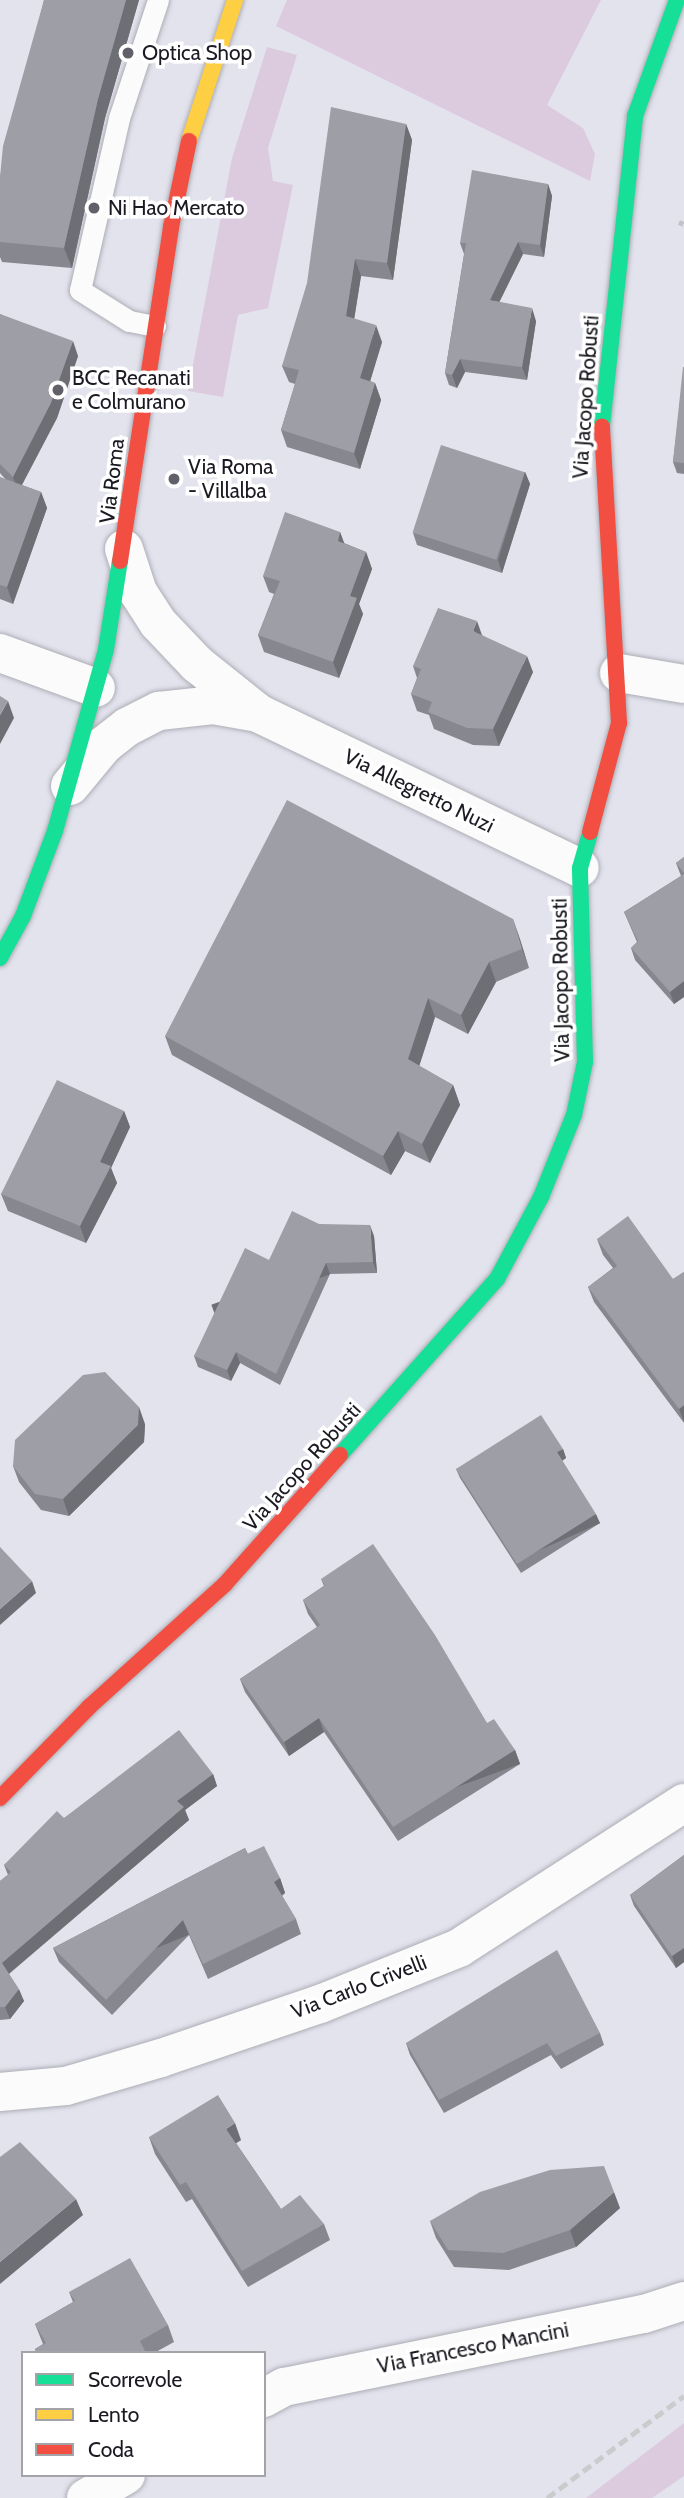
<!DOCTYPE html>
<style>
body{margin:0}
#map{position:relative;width:684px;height:2498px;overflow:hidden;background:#e3e3ee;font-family:Cabin,sans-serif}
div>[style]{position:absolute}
.green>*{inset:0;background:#dccbdf}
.path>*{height:4.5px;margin-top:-2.25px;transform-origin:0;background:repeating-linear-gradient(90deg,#c3c2c8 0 5px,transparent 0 8.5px)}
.roads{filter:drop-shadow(0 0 2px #adadb5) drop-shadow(0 0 2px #adadb5)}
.lane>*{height:21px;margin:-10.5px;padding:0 10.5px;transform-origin:10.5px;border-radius:10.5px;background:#fbfbfc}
.street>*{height:38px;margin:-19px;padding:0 19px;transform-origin:19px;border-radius:19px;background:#fbfbfc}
.fast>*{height:16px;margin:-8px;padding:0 8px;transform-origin:8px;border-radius:8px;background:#16e098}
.slow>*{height:16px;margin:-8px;padding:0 8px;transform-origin:8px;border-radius:8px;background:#ffcf43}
.jam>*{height:16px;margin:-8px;padding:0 8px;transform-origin:8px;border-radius:8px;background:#f24e42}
.rail>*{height:5px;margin-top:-2.5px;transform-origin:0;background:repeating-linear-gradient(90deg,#cbcbce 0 10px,transparent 0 15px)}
.wall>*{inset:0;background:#87888f}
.shaded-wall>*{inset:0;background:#6e6f74;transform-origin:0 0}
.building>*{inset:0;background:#9d9ea6;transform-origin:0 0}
.dots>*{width:19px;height:19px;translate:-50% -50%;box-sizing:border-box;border:4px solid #fff;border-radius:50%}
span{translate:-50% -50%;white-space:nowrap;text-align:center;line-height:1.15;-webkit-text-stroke:7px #fff;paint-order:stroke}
.poi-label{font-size:21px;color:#1b1a22}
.left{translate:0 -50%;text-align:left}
.street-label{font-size:21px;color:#1b1a22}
.legend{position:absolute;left:21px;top:2351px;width:245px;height:126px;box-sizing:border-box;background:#fff;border:2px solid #a4a3a7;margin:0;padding:9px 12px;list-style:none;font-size:21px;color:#1b1a22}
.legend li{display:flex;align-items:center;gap:14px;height:35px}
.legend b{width:35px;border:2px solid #a4a3a7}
</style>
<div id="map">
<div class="green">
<i style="clip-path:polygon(287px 0,601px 0,547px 105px,583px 128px,595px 154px,590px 181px,276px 26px)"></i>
<i style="clip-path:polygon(267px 47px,297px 55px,268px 148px,273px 181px,293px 185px,268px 308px,238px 315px,223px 397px,188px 391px,232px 158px)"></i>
<i style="clip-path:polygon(684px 2423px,684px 2476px,652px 2498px,586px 2498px)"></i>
</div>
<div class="path">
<i style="left:679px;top:222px;width:5px;rotate:22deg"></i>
</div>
<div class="roads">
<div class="lane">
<i style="left:155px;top:326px;width:26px;rotate:-169deg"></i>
<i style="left:129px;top:321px;width:58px;rotate:-147.7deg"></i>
<i style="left:80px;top:290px;width:176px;rotate:-77.2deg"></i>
<i style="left:119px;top:118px;width:124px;rotate:-71.7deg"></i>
</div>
<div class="street">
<i style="left:124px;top:549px;width:45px;rotate:72deg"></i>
<i style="left:138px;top:592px;width:37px;rotate:57deg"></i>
<i style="left:158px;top:623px;width:57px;rotate:46.4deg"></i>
<i style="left:197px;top:664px;width:77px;rotate:38.7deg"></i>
<i style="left:0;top:653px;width:102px;rotate:20deg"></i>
<i style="left:619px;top:673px;width:66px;rotate:9.6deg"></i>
<i style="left:70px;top:786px;width:53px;rotate:-50.3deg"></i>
<i style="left:104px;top:745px;width:29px;rotate:-38deg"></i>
<i style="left:127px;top:727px;width:36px;rotate:-27deg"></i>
<i style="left:159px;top:711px;width:54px;rotate:-6.3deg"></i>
<i style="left:213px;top:705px;width:46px;rotate:10.1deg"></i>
<i style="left:258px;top:713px;width:357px;rotate:25.7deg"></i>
<i style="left:0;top:2092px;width:66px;rotate:-5.2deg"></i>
<i style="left:66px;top:2086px;width:99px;rotate:-16.4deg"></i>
<i style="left:161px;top:2058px;width:168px;rotate:-18.8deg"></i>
<i style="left:320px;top:2004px;width:150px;rotate:-21.9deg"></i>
<i style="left:459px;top:1948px;width:268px;rotate:-32.8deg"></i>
<i style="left:264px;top:2398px;width:23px;rotate:-29deg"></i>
<i style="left:284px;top:2387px;width:367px;rotate:-11.5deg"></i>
<i style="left:644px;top:2314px;width:42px;rotate:-18deg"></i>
<i style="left:86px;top:2498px;width:46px;rotate:-29.9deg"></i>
</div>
<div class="fast">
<i style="left:602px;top:426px;width:312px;rotate:-83.9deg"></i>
<i style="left:635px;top:116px;width:123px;rotate:-70.1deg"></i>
<i style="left:0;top:958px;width:48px;rotate:-61.3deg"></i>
<i style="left:23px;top:916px;width:91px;rotate:-69.4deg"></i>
<i style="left:55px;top:831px;width:189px;rotate:-74.3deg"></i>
<i style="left:106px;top:649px;width:89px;rotate:-81deg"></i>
<i style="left:340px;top:1455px;width:236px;rotate:-48.3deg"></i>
<i style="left:497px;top:1279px;width:93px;rotate:-61.8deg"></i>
<i style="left:541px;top:1197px;width:88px;rotate:-68.1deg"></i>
<i style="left:574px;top:1115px;width:54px;rotate:-78.3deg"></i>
<i style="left:585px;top:1062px;width:194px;rotate:-91.5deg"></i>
<i style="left:580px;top:868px;width:37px;rotate:-74deg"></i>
</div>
<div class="slow">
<i style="left:189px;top:141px;width:148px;rotate:-71.9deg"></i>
</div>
<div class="jam">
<i style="left:120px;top:561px;width:338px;rotate:-81.3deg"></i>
<i style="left:171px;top:227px;width:88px;rotate:-78.2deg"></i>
<i style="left:590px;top:832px;width:113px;rotate:-75.1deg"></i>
<i style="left:619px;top:723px;width:297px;rotate:-93.3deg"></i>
<i style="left:0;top:1798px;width:127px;rotate:-45.6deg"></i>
<i style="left:89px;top:1707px;width:183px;rotate:-42.1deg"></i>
<i style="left:225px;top:1584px;width:173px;rotate:-48.3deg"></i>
</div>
</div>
<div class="rail">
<i style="left:547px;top:2498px;width:171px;rotate:-36.7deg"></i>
</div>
<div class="wall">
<i style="clip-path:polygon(44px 0,139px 0,105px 118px,72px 268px,2px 262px,0 257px,0 177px)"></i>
<i style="clip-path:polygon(406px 124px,412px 140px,393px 280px,361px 276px,354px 319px,382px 342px,370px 381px,375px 383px,381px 400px,360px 469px,287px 447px,281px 430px,295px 384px,289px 382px,282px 366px)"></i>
<i style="clip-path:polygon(548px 184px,552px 196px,544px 257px,523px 254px,499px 302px,536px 321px,527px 380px,465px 372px,457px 388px,449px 385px,445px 373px,464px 254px,460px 243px)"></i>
<i style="clip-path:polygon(0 314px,78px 356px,57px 418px,22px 485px,41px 492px,47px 508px,13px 604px,0 599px,0 477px,6px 480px,0 473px)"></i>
<i style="clip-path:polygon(684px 367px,684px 474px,677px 473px,673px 462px)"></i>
<i style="clip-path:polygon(525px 472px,530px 484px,502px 573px,417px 545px,413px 533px)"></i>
<i style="clip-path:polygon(340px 532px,344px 543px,366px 552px,372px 569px,359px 604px,363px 614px,339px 678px,264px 652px,258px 635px,274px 594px,269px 592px,263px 576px)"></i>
<i style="clip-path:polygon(482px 635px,533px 672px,499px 746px,473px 745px,434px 729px,429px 715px,417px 711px,411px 694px,417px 678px,413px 666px)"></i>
<i style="clip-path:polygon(684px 857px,684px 997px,674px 1004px,635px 960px,631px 948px,637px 942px,624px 912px,681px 876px,676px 863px)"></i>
<i style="clip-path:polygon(513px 919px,529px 968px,496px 982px,468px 1034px,435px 1017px,419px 1066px,453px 1085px,460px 1105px,430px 1163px,405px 1151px,391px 1175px,172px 1055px,165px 1036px)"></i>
<i style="clip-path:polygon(124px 1111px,130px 1127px,111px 1168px,117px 1183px,86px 1243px,8px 1211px,1px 1194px)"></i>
<i style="clip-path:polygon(319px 1224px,374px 1236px,377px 1273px,330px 1274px,280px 1385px,240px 1363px,231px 1381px,198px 1367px,194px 1356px,269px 1260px)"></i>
<i style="clip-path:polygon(597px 1239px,673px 1279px,684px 1272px,684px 1423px,594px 1302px,588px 1287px,613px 1268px,603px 1255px)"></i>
<i style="clip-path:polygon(145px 1424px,144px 1442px,69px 1516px,41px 1510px,19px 1482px,13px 1466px)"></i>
<i style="clip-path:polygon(563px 1449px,566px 1458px,562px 1461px,600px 1523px,521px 1573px,460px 1478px,456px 1469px)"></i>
<i style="clip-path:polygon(321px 1579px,487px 1723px,515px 1750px,520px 1764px,398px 1841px,324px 1732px,289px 1756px,245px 1692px,240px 1679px,317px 1627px,308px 1614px,303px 1600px,324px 1586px)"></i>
<i style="clip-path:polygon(213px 1774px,217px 1786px,185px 1810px,189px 1820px,9px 1974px,24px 2001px,10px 2019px,0 2020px,0 1881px,8px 1875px,4px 1865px,64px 1818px)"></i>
<i style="clip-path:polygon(245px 1848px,248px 1854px,280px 1878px,285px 1893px,282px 1896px,296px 1919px,301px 1934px,208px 1979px,189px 1935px,112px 2015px,59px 1962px,53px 1948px)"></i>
<i style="clip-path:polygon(684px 1855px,684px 1962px,676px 1968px,634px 1906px,630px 1895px)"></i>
<i style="clip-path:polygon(600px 2033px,604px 2045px,561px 2069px,551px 2055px,444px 2113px,410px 2055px,406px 2043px)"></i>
<i style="clip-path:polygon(149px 2137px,241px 2140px,236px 2143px,281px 2209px,324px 2224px,330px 2240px,248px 2287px,192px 2199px,186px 2202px,155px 2154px)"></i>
<i style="clip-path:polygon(620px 2208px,576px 2247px,509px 2270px,454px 2267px,436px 2238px,430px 2221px)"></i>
<i style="clip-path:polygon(69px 2292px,168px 2325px,174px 2342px,154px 2353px,36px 2353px,35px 2349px,43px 2344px,35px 2324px,73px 2302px)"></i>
</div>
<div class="shaded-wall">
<i style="clip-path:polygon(126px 0,139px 0,105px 118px,72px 268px,64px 248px,98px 99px)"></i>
<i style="clip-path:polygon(406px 124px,412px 140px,393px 280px,387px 263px)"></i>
<i style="clip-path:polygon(548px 184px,552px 196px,544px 257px,540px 245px)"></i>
<i style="clip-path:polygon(518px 242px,523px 254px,494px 313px,490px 300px)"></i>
<i style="clip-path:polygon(355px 259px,361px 276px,352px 333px,346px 316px)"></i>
<i style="clip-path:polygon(532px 308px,536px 321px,527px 380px,522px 367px)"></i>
<i style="clip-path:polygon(376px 325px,382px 342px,366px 395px,360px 378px)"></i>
<i style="clip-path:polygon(73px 341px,78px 356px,57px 418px,18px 492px,13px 477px)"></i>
<i style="clip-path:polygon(460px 359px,465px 372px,457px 388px,452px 375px)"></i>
<i style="clip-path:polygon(375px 383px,381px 400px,360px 469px,354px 453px)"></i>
<i style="clip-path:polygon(525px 472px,530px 484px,502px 573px,498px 560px)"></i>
<i style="clip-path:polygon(41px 492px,47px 508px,13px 604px,7px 587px)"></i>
<i style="clip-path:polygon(340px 532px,346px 548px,338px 541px)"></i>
<i style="clip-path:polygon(366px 552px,372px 569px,359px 604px,363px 614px,339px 678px,333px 662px,350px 596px)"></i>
<i style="clip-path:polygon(477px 621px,483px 638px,473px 631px)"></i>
<i style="clip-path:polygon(527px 656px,533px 672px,499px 746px,493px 729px)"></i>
<i style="clip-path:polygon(8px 701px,14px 718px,0 744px,0 715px)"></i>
<i style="clip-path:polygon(513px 919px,520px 939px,529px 968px,522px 949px)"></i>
<i style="clip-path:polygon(489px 962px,496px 982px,468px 1034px,461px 1015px)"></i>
<i style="clip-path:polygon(684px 981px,684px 997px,674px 1004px,670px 992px)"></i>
<i style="clip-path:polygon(428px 998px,435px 1017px,415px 1079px,408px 1059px)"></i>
<i style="clip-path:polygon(453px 1085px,460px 1105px,430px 1163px,422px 1144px)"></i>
<i style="clip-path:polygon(124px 1111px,130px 1127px,111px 1168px,117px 1183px,86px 1243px,80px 1226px,100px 1162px)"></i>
<i style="clip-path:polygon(398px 1131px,405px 1151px,391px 1175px,383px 1156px)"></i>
<i style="clip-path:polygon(370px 1225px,374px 1236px,377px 1273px,373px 1262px)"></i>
<i style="left:326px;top:1263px;width:12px;height:122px;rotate:70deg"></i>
<i style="clip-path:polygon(236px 1352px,240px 1363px,231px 1381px,227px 1370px)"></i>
<i style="clip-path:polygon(684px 1405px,684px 1422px,679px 1409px)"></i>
<i style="clip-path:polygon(139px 1407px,145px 1424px,144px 1442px,69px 1516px,63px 1499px)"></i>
<i style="clip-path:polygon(563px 1449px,566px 1458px,560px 1462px,557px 1452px)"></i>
<i style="left:596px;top:1514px;width:10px;height:93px;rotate:66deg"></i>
<i style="clip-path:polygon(32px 1581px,36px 1593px,0 1625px,0 1609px)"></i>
<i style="clip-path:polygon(319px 1718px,324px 1732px,289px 1756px,284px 1742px)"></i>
<i style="left:515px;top:1750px;width:15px;height:144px;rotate:70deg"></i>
<i style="clip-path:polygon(213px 1774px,217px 1786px,185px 1810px,189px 1820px,6px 1976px,2px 1963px,177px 1801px)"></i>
<i style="clip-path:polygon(280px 1878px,285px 1893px,279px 1897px,274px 1882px)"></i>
<i style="left:183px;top:1920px;width:16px;height:111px;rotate:68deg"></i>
<i style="clip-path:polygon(684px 1948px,684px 1962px,676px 1968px,672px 1956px)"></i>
<i style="clip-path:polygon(19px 1989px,24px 2001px,10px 2019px,5px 2007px)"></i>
<i style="clip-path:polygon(235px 2123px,241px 2140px,232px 2146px,226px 2129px)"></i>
<i style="clip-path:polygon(614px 2192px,620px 2208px,576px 2247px,570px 2230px)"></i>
<i style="clip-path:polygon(76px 2199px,83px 2215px,0 2284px,0 2262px)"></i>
</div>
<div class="building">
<i style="clip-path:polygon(44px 0,126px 0,98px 99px,64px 248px,0 242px,0 177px,3px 146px)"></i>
<i style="clip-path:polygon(331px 107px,406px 124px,387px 263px,355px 259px,346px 316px,376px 325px,360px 378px,375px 383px,354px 453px,281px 430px,299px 370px,282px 366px,307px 283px)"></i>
<i style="clip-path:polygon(472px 170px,548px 184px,540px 245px,518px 242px,490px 300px,532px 308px,522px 367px,460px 359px,452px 375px,445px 373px,466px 243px,460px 243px)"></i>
<i style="clip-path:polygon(0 314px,73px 341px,51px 403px,13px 477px,0 464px)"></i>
<i style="clip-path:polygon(683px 367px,684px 367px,684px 463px,673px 462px)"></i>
<i style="left:441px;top:445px;width:88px;height:92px;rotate:18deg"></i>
<i style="clip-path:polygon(0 477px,41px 492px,7px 587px,0 585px)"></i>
<i style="clip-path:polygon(285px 512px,340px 532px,338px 541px,366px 552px,350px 596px,357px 598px,333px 662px,258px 635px,280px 581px,263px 576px)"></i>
<i style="clip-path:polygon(438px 608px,477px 621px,473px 631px,527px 656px,493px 729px,467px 728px,428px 712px,432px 702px,411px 694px,421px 669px,413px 666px)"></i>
<i style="clip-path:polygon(0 696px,8px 701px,0 715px)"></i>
<i style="clip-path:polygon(287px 800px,513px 919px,522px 949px,489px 962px,461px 1015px,428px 998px,408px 1059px,453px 1085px,422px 1144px,398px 1131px,383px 1156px,165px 1036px)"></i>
<i style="clip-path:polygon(684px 857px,684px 873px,676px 863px)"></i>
<i style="clip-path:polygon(684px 874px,684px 981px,670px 992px,631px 948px,638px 941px,624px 912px)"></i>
<i style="clip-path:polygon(57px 1080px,124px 1111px,100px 1162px,111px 1166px,80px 1226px,1px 1194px)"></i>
<i style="clip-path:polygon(292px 1211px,319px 1224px,370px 1225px,373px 1262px,326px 1263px,276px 1374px,236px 1352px,227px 1370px,194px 1356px,245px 1248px,269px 1260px)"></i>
<i style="clip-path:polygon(628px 1216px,673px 1279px,684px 1272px,684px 1405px,679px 1409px,588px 1287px,617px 1266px,597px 1239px)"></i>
<i style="clip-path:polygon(105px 1372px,139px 1407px,138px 1425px,63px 1499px,35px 1494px,13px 1466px,15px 1440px,83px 1375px)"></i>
<i style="clip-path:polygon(541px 1415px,563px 1449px,557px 1452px,596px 1514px,517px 1564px,456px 1469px)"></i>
<i style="clip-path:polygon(373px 1544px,435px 1635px,487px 1723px,494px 1719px,515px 1750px,393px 1827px,319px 1718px,284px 1742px,240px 1679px,320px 1625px,303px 1600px,325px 1585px,321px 1579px)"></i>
<i style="clip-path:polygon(0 1547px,32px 1581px,0 1609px)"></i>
<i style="clip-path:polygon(179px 1730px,213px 1774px,177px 1801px,184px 1807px,2px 1963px,19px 1989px,5px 2007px,0 2007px,0 1881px,11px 1872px,4px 1865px,57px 1811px,64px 1818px)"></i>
<i style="clip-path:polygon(264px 1846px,280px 1878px,274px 1882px,296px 1919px,203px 1964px,183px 1920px,106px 2000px,53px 1948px,245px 1848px,247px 1854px)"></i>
<i style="clip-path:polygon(684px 1855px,684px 1948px,672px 1956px,630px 1895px)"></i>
<i style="clip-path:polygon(557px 1950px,600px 2033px,556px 2056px,547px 2043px,439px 2100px,406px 2043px)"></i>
<i style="clip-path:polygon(218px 2095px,235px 2123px,226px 2129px,281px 2209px,300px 2195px,324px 2224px,242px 2271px,186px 2182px,180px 2185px,149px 2137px)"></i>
<i style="clip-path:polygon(20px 2142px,76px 2199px,0 2262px,0 2157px)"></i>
<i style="clip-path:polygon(604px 2166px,614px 2192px,570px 2230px,503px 2253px,448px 2250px,430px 2221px,480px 2192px,550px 2170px)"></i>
<i style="clip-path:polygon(130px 2258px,168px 2325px,140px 2341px,146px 2353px,37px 2353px,35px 2349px,46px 2343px,35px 2324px,75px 2301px,69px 2292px)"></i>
</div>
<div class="dots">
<i style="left:128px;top:53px;background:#616069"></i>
<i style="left:94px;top:208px;background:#616069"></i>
<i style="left:58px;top:390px;background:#616069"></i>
<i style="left:174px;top:479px;background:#616069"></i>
</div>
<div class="poi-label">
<span class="left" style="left:142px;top:53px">Optica Shop</span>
<span class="left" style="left:108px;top:208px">Ni Hao Mercato</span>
<span class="left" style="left:72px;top:390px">BCC Recanati<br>e Colmurano</span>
<span class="left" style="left:188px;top:479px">Via Roma<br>- Villalba</span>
</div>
<div class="street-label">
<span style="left:586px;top:397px;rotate:-86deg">Via Jacopo Robusti</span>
<span style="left:112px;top:481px;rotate:-83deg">Via Roma</span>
<span style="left:419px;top:791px;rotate:26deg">Via Allegretto Nuzi</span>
<span style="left:561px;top:980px;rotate:-91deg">Via Jacopo Robusti</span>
<span style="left:302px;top:1467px;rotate:-48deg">Via Jacopo Robusti</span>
<span style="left:359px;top:1987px;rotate:-21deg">Via Carlo Crivelli</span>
<span style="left:473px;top:2348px;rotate:-11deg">Via Francesco Mancini</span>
</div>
<ul class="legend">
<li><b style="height:9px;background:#16e098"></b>Scorrevole</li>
<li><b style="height:9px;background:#ffcf43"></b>Lento</li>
<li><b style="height:9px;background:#f24e42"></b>Coda</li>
</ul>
</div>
